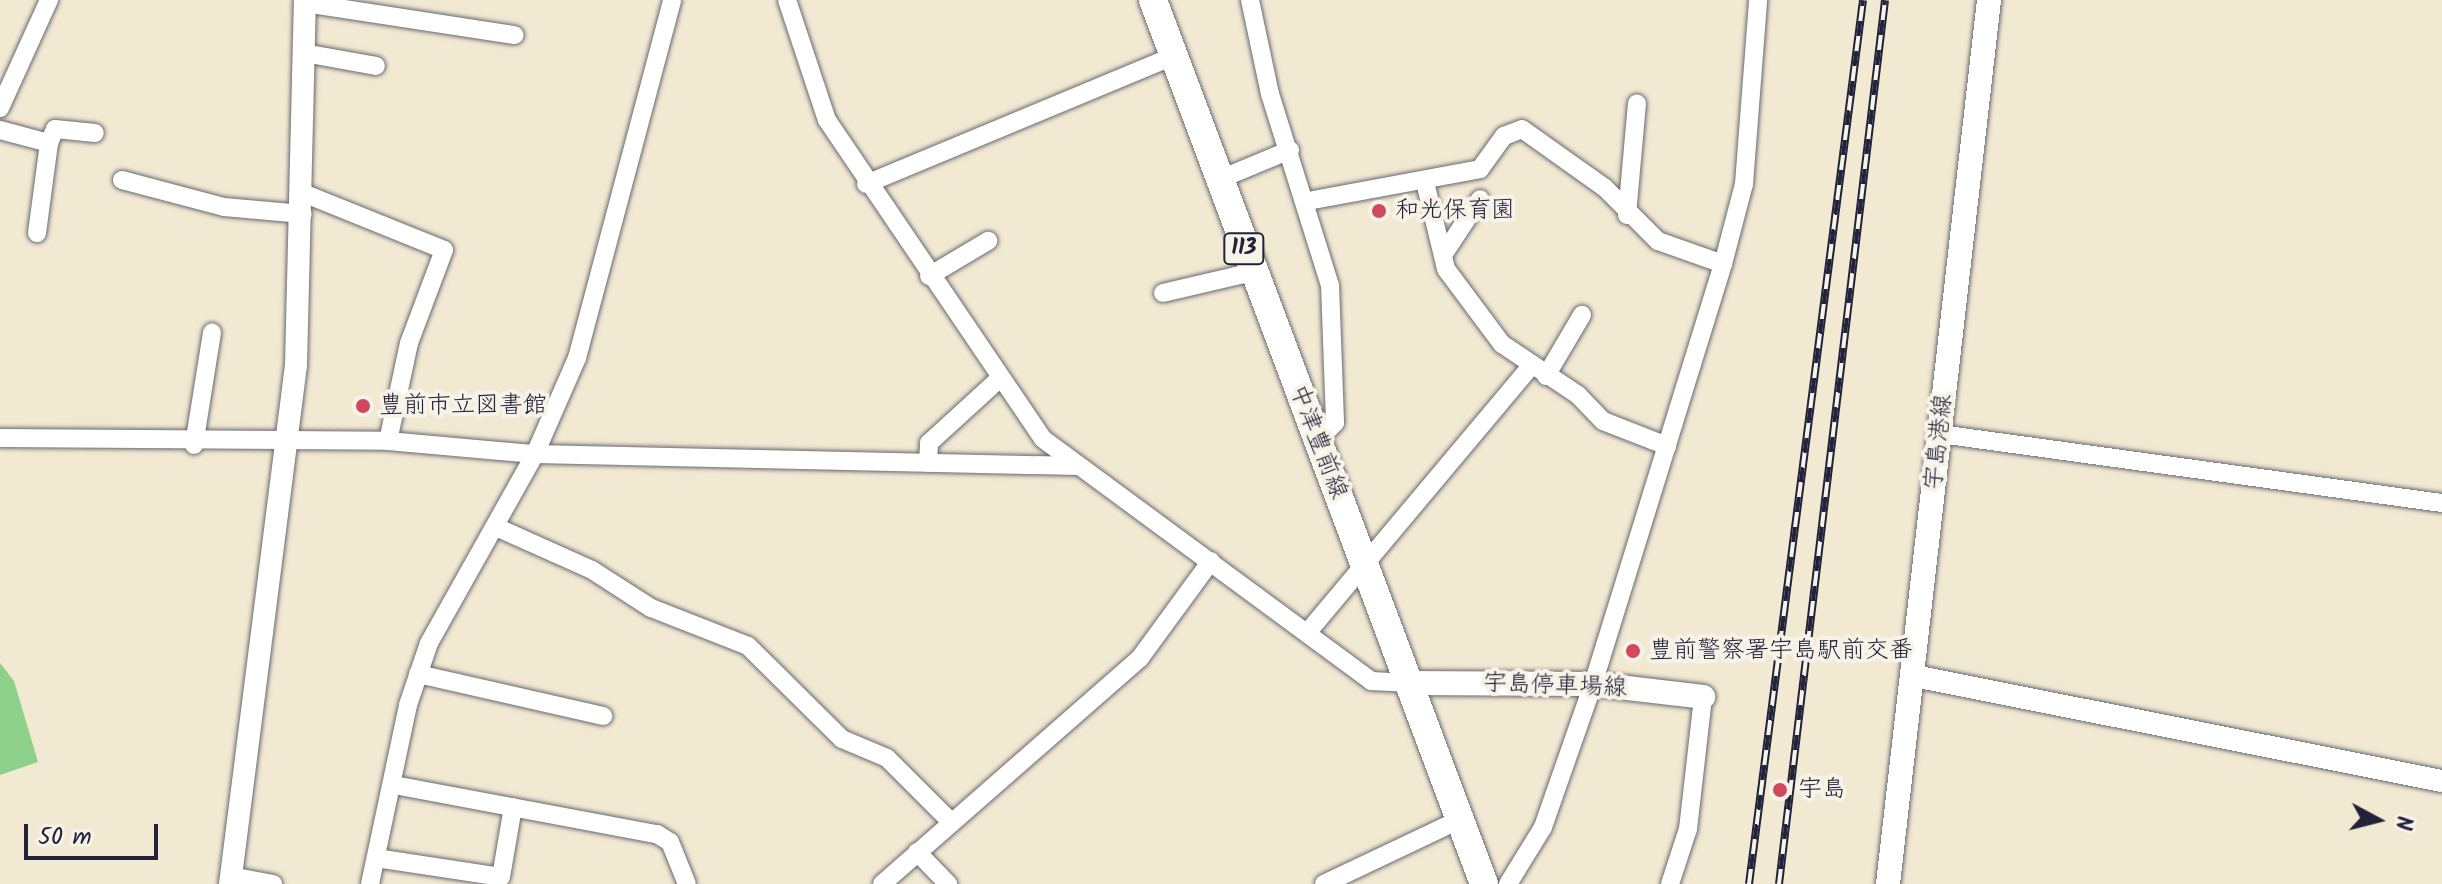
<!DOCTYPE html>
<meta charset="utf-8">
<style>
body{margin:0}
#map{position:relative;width:2442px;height:884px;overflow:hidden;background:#f1e9d2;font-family:Kalam,"Klee One",sans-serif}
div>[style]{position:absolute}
.green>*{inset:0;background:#8dd18a}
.roads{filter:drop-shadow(0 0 2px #6a6870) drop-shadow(0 0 2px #6a6870)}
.minor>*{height:18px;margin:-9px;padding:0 9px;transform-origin:9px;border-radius:9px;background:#fff}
.tertiary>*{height:22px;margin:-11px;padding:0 11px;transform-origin:11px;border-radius:11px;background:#fff}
.secondary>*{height:24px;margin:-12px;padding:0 12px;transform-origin:12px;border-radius:12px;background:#fff}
.primary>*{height:28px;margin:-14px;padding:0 14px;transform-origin:14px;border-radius:14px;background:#fff}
.rail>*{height:8px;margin-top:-4px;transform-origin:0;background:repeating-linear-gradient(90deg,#f7f3e8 0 15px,#22223b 0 30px);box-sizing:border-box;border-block:2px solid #22223b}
.dots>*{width:22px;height:22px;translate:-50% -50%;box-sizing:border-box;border:4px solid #f7f3e8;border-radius:50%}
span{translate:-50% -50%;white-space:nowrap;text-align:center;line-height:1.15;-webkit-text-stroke:8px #f7f3e8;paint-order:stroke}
.shield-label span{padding:2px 6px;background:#f7f3e8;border:2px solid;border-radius:6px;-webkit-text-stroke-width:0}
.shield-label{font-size:22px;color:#22223b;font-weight:700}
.poi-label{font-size:24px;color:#22223b}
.left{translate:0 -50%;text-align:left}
.street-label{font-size:24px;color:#22223b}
.north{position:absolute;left:2338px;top:780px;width:80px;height:80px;-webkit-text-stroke:6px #f7f3e8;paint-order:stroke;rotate:97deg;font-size:22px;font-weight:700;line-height:32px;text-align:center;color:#22223b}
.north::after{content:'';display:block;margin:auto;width:28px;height:36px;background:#22223b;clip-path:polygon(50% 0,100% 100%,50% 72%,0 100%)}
.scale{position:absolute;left:24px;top:824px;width:134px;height:36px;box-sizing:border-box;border:4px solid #22223b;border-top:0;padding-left:10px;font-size:24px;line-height:28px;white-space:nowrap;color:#22223b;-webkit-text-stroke:6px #f7f3e8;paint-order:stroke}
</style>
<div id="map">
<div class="green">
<i style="clip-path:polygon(0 663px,14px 681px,38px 762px,0 775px)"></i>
</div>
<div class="roads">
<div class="minor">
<i style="left:787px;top:0;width:126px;rotate:71.6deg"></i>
<i style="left:827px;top:120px;width:385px;rotate:55.9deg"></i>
<i style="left:1043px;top:439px;width:408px;rotate:36.4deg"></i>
<i style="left:1371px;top:681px;width:35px;rotate:3deg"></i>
<i style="left:1250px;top:0;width:96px;rotate:78deg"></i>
<i style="left:1270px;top:94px;width:200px;rotate:72.6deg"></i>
<i style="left:1330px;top:285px;width:138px;rotate:87.9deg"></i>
<i style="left:1335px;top:423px;width:25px;rotate:135deg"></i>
<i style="left:305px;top:3px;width:212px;rotate:8.7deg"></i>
<i style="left:304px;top:53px;width:73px;rotate:10.2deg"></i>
<i style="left:0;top:108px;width:119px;rotate:-65.6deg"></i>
<i style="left:0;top:130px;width:51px;rotate:14.9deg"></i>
<i style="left:49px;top:143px;width:15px;rotate:-67deg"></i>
<i style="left:55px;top:129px;width:40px;rotate:5.7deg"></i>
<i style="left:122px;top:180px;width:106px;rotate:14.8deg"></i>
<i style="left:224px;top:207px;width:79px;rotate:5.1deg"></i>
<i style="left:1218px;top:180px;width:78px;rotate:-22.6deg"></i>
<i style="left:1425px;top:182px;width:89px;rotate:76.4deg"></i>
<i style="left:1446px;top:269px;width:94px;rotate:53.3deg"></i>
<i style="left:1502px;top:344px;width:92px;rotate:33.9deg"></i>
<i style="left:1578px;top:395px;width:36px;rotate:46deg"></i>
<i style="left:1603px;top:421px;width:69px;rotate:21.3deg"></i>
<i style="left:866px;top:184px;width:330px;rotate:-22.6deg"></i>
<i style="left:303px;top:193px;width:152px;rotate:22deg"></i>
<i style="left:444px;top:250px;width:99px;rotate:110.6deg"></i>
<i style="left:409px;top:343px;width:100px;rotate:102.1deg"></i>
<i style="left:1308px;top:201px;width:175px;rotate:-10.5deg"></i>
<i style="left:1480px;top:169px;width:41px;rotate:-54deg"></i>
<i style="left:1504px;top:136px;width:19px;rotate:-21deg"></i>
<i style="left:1522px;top:129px;width:102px;rotate:35.4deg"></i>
<i style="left:1605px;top:188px;width:75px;rotate:45deg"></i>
<i style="left:1658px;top:241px;width:69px;rotate:19.5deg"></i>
<i style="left:1627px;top:215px;width:112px;rotate:-84.9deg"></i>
<i style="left:37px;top:233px;width:91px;rotate:-82.4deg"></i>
<i style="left:1443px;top:255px;width:67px;rotate:-56.5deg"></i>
<i style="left:929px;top:276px;width:69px;rotate:-30.7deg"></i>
<i style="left:1163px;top:293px;width:92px;rotate:-13.1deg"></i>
<i style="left:1546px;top:376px;width:71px;rotate:-59.5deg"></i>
<i style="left:1940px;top:434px;width:507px;rotate:7.83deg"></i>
<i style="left:0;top:438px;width:388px;rotate:0.4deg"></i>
<i style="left:388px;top:441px;width:148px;rotate:5.1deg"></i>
<i style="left:535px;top:454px;width:543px;rotate:1.27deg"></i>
<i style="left:194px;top:445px;width:114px;rotate:-80.9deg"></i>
<i style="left:928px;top:463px;width:20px;rotate:-87deg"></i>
<i style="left:929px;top:443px;width:95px;rotate:-42.4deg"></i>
<i style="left:496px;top:527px;width:105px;rotate:24.1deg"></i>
<i style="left:592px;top:570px;width:70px;rotate:32.8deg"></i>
<i style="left:651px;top:608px;width:104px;rotate:21.4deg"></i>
<i style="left:748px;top:646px;width:132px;rotate:44.7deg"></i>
<i style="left:842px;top:739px;width:49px;rotate:22.9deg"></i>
<i style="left:887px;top:758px;width:89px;rotate:45deg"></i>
<i style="left:1307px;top:633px;width:347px;rotate:-50deg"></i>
<i style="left:418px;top:674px;width:190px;rotate:12.8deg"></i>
<i style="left:394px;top:785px;width:268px;rotate:10.6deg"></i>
<i style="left:657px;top:834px;width:15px;rotate:32deg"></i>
<i style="left:670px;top:842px;width:45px;rotate:68deg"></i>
<i style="left:917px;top:852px;width:45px;rotate:45.9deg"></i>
<i style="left:376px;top:858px;width:126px;rotate:8.6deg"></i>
<i style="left:501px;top:877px;width:71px;rotate:-80.3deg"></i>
<i style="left:231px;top:876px;width:43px;rotate:10.8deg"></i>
<i style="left:370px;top:884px;width:183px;rotate:-78deg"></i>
<i style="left:408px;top:705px;width:65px;rotate:-71.3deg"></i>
<i style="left:429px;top:643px;width:217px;rotate:-60.7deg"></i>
<i style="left:535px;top:454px;width:105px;rotate:-66.4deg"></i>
<i style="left:577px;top:358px;width:370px;rotate:-75.1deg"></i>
<i style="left:882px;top:884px;width:343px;rotate:-41.2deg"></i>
<i style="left:1140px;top:658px;width:120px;rotate:-53.8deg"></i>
<i style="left:1324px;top:884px;width:149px;rotate:-25.4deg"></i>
<i style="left:1508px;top:884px;width:67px;rotate:-58.4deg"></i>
<i style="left:1543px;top:827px;width:151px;rotate:-70.7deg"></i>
<i style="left:1593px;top:684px;width:440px;rotate:-72.8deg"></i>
<i style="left:1723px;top:264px;width:83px;rotate:-75.3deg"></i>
<i style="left:1744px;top:184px;width:185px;rotate:-85.6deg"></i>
<i style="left:1670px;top:884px;width:58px;rotate:-71.9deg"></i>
<i style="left:1688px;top:829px;width:133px;rotate:-83.5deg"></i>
</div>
<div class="tertiary">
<i style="left:1914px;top:676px;width:538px;rotate:11.25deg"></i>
<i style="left:230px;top:884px;width:523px;rotate:-82.75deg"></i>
<i style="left:296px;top:365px;width:365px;rotate:-88.6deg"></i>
</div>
<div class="secondary">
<i style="left:1406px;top:683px;width:187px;rotate:0.3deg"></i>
<i style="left:1593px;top:684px;width:111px;rotate:6.7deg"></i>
<i style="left:1888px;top:884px;width:890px;rotate:-83.48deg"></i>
</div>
<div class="primary">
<i style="left:1153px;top:0;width:944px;rotate:69.47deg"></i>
</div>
</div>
<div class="rail">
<i style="left:1749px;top:884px;width:891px;rotate:-82.65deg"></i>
<i style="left:1779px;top:884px;width:890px;rotate:-83.16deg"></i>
</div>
<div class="dots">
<i style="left:1379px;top:211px;background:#d1495b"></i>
<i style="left:363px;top:406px;background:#d1495b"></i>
<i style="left:1633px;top:651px;background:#d1495b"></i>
<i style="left:1780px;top:790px;background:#d1495b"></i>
</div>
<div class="shield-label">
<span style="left:1244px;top:249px">113</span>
</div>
<div class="poi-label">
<span class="left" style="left:1395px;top:211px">和光保育園</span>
<span class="left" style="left:379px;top:406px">豊前市立図書館</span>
<span class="left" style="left:1649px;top:651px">豊前警察署宇島駅前交番</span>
<span class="left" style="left:1798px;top:790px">宇島</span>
</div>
<div class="street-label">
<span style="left:1318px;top:442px;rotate:69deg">中津豊前線</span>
<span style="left:1939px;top:442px;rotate:-84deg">宇島港線</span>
<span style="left:1555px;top:686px;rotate:2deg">宇島停車場線</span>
</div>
<div class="north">N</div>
<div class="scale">50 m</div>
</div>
